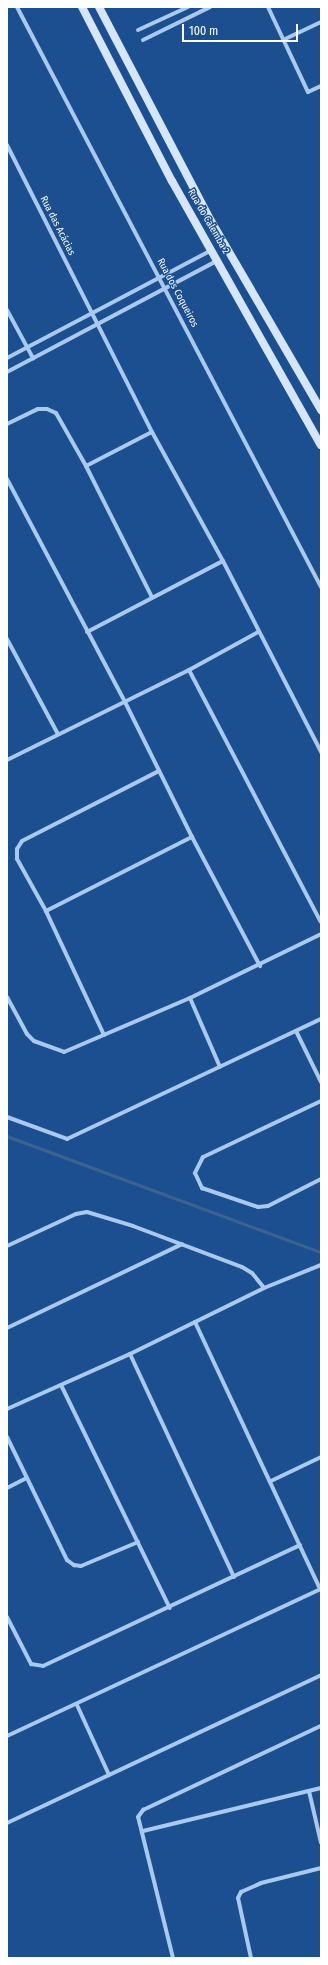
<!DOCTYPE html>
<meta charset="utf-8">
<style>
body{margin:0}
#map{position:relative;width:328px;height:1965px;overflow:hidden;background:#1b4f8f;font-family:"Fira Sans Condensed",sans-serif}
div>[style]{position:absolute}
.stream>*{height:2.5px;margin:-1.25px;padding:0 1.25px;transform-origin:1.25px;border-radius:1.25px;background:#3c6290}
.street>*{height:4px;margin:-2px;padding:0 2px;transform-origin:2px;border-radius:2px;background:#a9c9ee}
.secondary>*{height:8px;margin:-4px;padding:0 4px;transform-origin:4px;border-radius:4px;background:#d6e6fa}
span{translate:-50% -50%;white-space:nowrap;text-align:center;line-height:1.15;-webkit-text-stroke:3px #1b4f8f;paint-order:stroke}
.street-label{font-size:10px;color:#fff}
.frame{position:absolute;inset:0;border:8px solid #fff;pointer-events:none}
.scale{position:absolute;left:182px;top:24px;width:116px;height:18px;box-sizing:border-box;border:2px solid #fff;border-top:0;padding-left:5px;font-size:12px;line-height:14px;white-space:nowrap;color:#fff;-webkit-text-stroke:3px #1b4f8f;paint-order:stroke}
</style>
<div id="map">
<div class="stream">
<i style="left:7px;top:1136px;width:335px;rotate:20.3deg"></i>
</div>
<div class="street">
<i style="left:17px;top:7px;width:655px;rotate:62.34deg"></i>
<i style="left:268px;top:7px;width:94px;rotate:64.8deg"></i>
<i style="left:308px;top:92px;width:14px;rotate:-25deg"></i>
<i style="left:138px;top:30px;width:55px;rotate:-24.7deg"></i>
<i style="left:143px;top:40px;width:75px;rotate:-26.2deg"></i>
<i style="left:283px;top:40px;width:42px;rotate:-25.3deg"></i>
<i style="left:7px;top:145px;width:322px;rotate:63.2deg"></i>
<i style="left:152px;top:432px;width:147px;rotate:61.2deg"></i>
<i style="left:223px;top:561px;width:215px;rotate:62.8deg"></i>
<i style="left:7px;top:310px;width:55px;rotate:61.6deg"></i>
<i style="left:7px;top:358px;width:232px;rotate:-27.8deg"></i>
<i style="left:7px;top:372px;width:238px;rotate:-27.9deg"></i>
<i style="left:7px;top:424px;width:34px;rotate:-26deg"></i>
<i style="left:38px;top:409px;width:9px"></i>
<i style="left:47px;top:409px;width:10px;rotate:24deg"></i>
<i style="left:56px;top:413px;width:61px;rotate:60.5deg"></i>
<i style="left:86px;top:466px;width:147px;rotate:63.3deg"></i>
<i style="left:86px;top:466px;width:74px;rotate:-27.3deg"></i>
<i style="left:7px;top:479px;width:252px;rotate:62.1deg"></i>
<i style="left:125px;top:702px;width:151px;rotate:63.6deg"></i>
<i style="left:192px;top:837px;width:146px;rotate:62.2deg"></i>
<i style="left:87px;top:632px;width:153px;rotate:-27.6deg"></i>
<i style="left:7px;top:639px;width:108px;rotate:61.8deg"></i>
<i style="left:189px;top:670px;width:284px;rotate:62.4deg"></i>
<i style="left:7px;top:760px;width:203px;rotate:-26.3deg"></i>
<i style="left:189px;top:670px;width:79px;rotate:-28.8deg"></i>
<i style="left:46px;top:911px;width:164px;rotate:-26.9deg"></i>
<i style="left:7px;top:997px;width:42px;rotate:61.6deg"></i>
<i style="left:27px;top:1034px;width:10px;rotate:45deg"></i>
<i style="left:34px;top:1041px;width:32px;rotate:20deg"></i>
<i style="left:64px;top:1052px;width:137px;rotate:-23.2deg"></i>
<i style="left:190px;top:998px;width:146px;rotate:-26deg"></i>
<i style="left:190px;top:998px;width:75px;rotate:66.5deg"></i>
<i style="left:296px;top:1031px;width:57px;rotate:63.9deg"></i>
<i style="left:104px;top:1035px;width:137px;rotate:-115.1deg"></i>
<i style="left:46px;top:911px;width:60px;rotate:-119.1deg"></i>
<i style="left:17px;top:859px;width:10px;rotate:-90deg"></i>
<i style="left:17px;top:849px;width:9px;rotate:-58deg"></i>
<i style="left:22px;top:841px;width:154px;rotate:-27.1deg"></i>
<i style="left:321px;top:1101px;width:131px;rotate:154.6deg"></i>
<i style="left:203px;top:1157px;width:18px;rotate:117deg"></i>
<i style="left:195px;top:1173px;width:17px;rotate:65deg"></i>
<i style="left:202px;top:1188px;width:59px;rotate:18.7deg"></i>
<i style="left:258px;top:1207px;width:10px;rotate:-6deg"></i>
<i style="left:268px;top:1206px;width:59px;rotate:-27deg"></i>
<i style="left:7px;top:1117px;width:64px;rotate:20.1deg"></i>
<i style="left:67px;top:1139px;width:281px;rotate:-25.3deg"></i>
<i style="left:7px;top:1246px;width:76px;rotate:-24.9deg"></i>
<i style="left:76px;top:1214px;width:11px;rotate:-10deg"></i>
<i style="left:87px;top:1212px;width:48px;rotate:16.9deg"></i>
<i style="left:133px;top:1226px;width:116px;rotate:20.6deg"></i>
<i style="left:242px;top:1267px;width:12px;rotate:31deg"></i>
<i style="left:252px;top:1273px;width:19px;rotate:51deg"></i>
<i style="left:195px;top:1322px;width:295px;rotate:64.9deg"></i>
<i style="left:7px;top:1328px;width:194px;rotate:-25.6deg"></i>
<i style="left:130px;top:1354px;width:246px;rotate:65deg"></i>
<i style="left:61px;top:1385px;width:248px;rotate:64deg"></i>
<i style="left:7px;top:1409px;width:135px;rotate:-24.1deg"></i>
<i style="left:130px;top:1354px;width:149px;rotate:-26.2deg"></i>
<i style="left:264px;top:1288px;width:61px;rotate:-22deg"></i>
<i style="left:7px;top:1437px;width:137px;rotate:64deg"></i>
<i style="left:67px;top:1560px;width:9px;rotate:36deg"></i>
<i style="left:74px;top:1565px;width:7px;rotate:8deg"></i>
<i style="left:81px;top:1566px;width:62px;rotate:-22.8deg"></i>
<i style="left:271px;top:1481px;width:55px;rotate:-25.6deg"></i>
<i style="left:7px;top:1488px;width:22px;rotate:-27deg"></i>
<i style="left:7px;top:1617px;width:53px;rotate:62.9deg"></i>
<i style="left:31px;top:1664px;width:12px;rotate:9deg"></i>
<i style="left:43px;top:1666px;width:284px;rotate:-25.2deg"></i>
<i style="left:77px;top:1705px;width:77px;rotate:65.4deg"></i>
<i style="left:7px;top:1736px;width:347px;rotate:-25.1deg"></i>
<i style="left:309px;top:1791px;width:53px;rotate:77deg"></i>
<i style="left:7px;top:1823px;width:347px;rotate:-25.2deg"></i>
<i style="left:143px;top:1831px;width:183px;rotate:-13.6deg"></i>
<i style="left:173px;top:1958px;width:145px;rotate:-103.9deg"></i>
<i style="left:138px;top:1817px;width:9px;rotate:-54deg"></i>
<i style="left:143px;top:1810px;width:197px;rotate:-25.3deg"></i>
<i style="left:251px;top:1958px;width:61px;rotate:-102.2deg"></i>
<i style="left:238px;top:1898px;width:7px;rotate:-63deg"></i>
<i style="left:241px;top:1892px;width:22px;rotate:-24deg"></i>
<i style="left:261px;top:1883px;width:62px;rotate:-14deg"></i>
</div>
<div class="secondary">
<i style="left:82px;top:7px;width:196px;rotate:62.7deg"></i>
<i style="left:172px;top:181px;width:303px;rotate:60.6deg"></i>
<i style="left:99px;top:7px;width:242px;rotate:62.4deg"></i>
<i style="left:211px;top:221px;width:219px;rotate:59.8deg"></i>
</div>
<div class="street-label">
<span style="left:208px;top:222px;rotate:60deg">Rua do Calemba 2</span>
<span style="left:57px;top:226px;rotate:63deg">Rua das Acácias</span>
<span style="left:177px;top:293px;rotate:62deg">Rua dos Coqueiros</span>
</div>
<div class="frame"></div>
<div class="scale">100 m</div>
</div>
